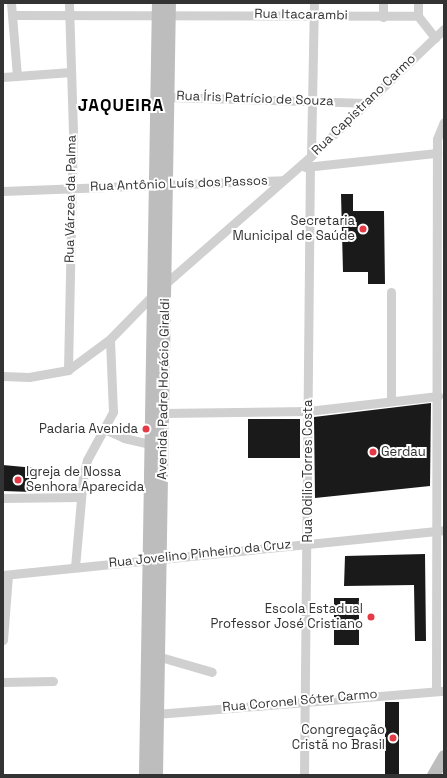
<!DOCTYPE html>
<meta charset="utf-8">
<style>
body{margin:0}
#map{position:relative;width:447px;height:778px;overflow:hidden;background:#fff;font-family:"Space Grotesk",sans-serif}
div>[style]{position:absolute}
.building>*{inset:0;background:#1a1a1a;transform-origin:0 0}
.street>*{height:9px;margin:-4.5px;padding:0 4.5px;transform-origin:4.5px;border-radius:4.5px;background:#d0d0d0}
.secondary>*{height:13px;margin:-6.5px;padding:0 6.5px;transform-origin:6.5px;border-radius:6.5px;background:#bdbdbd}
.dots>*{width:11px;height:11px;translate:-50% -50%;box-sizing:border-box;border:2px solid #fff;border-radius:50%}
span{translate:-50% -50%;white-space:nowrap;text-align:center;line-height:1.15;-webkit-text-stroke:4px #fff;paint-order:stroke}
.street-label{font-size:13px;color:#333}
.poi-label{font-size:13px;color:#333}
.right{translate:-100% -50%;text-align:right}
.left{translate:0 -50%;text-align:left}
.district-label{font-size:17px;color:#000;font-weight:700;letter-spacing:1px}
.frame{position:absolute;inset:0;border:4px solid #333;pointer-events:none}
</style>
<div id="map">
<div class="building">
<i style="clip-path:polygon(341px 194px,353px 194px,353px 211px,384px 211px,385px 284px,368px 284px,368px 272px,343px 272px)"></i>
<i style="clip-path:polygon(431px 403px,430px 486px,315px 498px,314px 417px)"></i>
<i style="left:248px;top:419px;width:52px;height:39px"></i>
<i style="clip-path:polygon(3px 465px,35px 468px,32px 492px,3px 491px)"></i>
<i style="clip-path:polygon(425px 554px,426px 641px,415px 641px,414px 585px,344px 586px,345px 556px)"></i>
<i style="left:334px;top:598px;width:25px;height:47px"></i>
<i style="left:385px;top:702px;width:14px;height:72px"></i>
</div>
<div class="street">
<i style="left:11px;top:3px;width:73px;rotate:85.3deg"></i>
<i style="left:383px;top:3px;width:14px;rotate:90deg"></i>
<i style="left:418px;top:3px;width:13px;rotate:90deg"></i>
<i style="left:12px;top:15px;width:406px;rotate:0.1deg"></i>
<i style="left:418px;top:16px;width:28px;rotate:52deg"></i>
<i style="left:3px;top:77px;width:68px;rotate:-4.2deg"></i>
<i style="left:168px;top:97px;width:198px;rotate:1.7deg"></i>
<i style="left:311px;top:156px;width:153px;rotate:-88.9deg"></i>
<i style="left:305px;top:167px;width:133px;rotate:-6.1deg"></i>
<i style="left:3px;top:191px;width:280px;rotate:-2.2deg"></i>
<i style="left:166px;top:283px;width:193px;rotate:-41.2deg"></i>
<i style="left:311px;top:156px;width:184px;rotate:-43.7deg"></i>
<i style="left:68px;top:370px;width:238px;rotate:-88.8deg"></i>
<i style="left:73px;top:132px;width:129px;rotate:-91.8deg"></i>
<i style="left:3px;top:376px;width:26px;rotate:2deg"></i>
<i style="left:29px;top:377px;width:40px;rotate:-10deg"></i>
<i style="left:68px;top:370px;width:52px;rotate:-36.4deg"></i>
<i style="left:110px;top:339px;width:62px;rotate:-45.7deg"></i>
<i style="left:391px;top:400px;width:108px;rotate:-90deg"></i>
<i style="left:163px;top:413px;width:145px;rotate:-0.8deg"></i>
<i style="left:308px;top:411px;width:131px;rotate:-6.6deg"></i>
<i style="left:104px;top:429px;width:22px;rotate:24deg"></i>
<i style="left:124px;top:438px;width:28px;rotate:13deg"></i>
<i style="left:3px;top:498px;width:77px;rotate:-0.7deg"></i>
<i style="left:75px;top:567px;width:90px;rotate:-84.9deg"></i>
<i style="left:83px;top:477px;width:17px;rotate:-77deg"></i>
<i style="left:87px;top:460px;width:55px;rotate:-61.6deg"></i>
<i style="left:113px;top:412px;width:73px;rotate:-92.4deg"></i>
<i style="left:3px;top:575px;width:443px;rotate:-5.8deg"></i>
<i style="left:3px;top:640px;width:65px;rotate:-85.6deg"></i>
<i style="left:157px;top:656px;width:57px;rotate:16.2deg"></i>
<i style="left:3px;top:682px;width:50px;rotate:-1.1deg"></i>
<i style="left:436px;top:691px;width:552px;rotate:-89.9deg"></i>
<i style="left:437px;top:139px;width:18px;rotate:-68deg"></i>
<i style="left:156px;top:714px;width:289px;rotate:-4.6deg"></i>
<i style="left:304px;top:775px;width:609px;rotate:-89.44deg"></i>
</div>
<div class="secondary">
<i style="left:145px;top:775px;width:772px;rotate:-89.04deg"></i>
<i style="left:156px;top:775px;width:772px;rotate:-89.04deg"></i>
<i style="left:433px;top:775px;width:22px;rotate:-60deg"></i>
</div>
<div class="dots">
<i style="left:363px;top:229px;background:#e63946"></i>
<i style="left:146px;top:429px;background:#e63946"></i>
<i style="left:373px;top:452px;background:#e63946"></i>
<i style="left:18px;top:480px;background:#e63946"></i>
<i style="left:371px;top:617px;background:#e63946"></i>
<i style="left:393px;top:738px;background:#e63946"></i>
</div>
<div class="street-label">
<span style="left:301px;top:15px;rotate:1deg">Rua Itacarambi</span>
<span style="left:255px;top:99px;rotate:2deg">Rua Íris Patrício de Souza</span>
<span style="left:364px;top:105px;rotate:-44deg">Rua Capistrano Carmo</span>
<span style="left:179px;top:184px;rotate:-2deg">Rua Antônio Luís dos Passos</span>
<span style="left:71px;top:199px;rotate:-89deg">Rua Várzea da Palma</span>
<span style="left:164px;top:389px;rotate:-89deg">Avenida Padre Horácio Giraldi</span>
<span style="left:308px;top:471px;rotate:-90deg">Rua Odilio Torres Costa</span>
<span style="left:200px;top:554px;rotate:-6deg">Rua Jovelino Pinheiro da Cruz</span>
<span style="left:300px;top:701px;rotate:-5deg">Rua Coronel Sóter Carmo</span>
</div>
<div class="poi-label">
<span class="right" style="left:355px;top:229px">Secretaria<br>Municipal de Saúde</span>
<span class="right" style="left:138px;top:429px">Padaria Avenida</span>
<span class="left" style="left:381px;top:452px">Gerdau</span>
<span class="left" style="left:26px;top:480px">Igreja de Nossa<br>Senhora Aparecida</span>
<span class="right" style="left:363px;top:617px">Escola Estadual<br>Professor José Cristiano</span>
<span class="right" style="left:385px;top:738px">Congregação<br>Cristã no Brasil</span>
</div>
<div class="district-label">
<span style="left:121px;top:106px">JAQUEIRA</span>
</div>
<div class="frame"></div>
</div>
